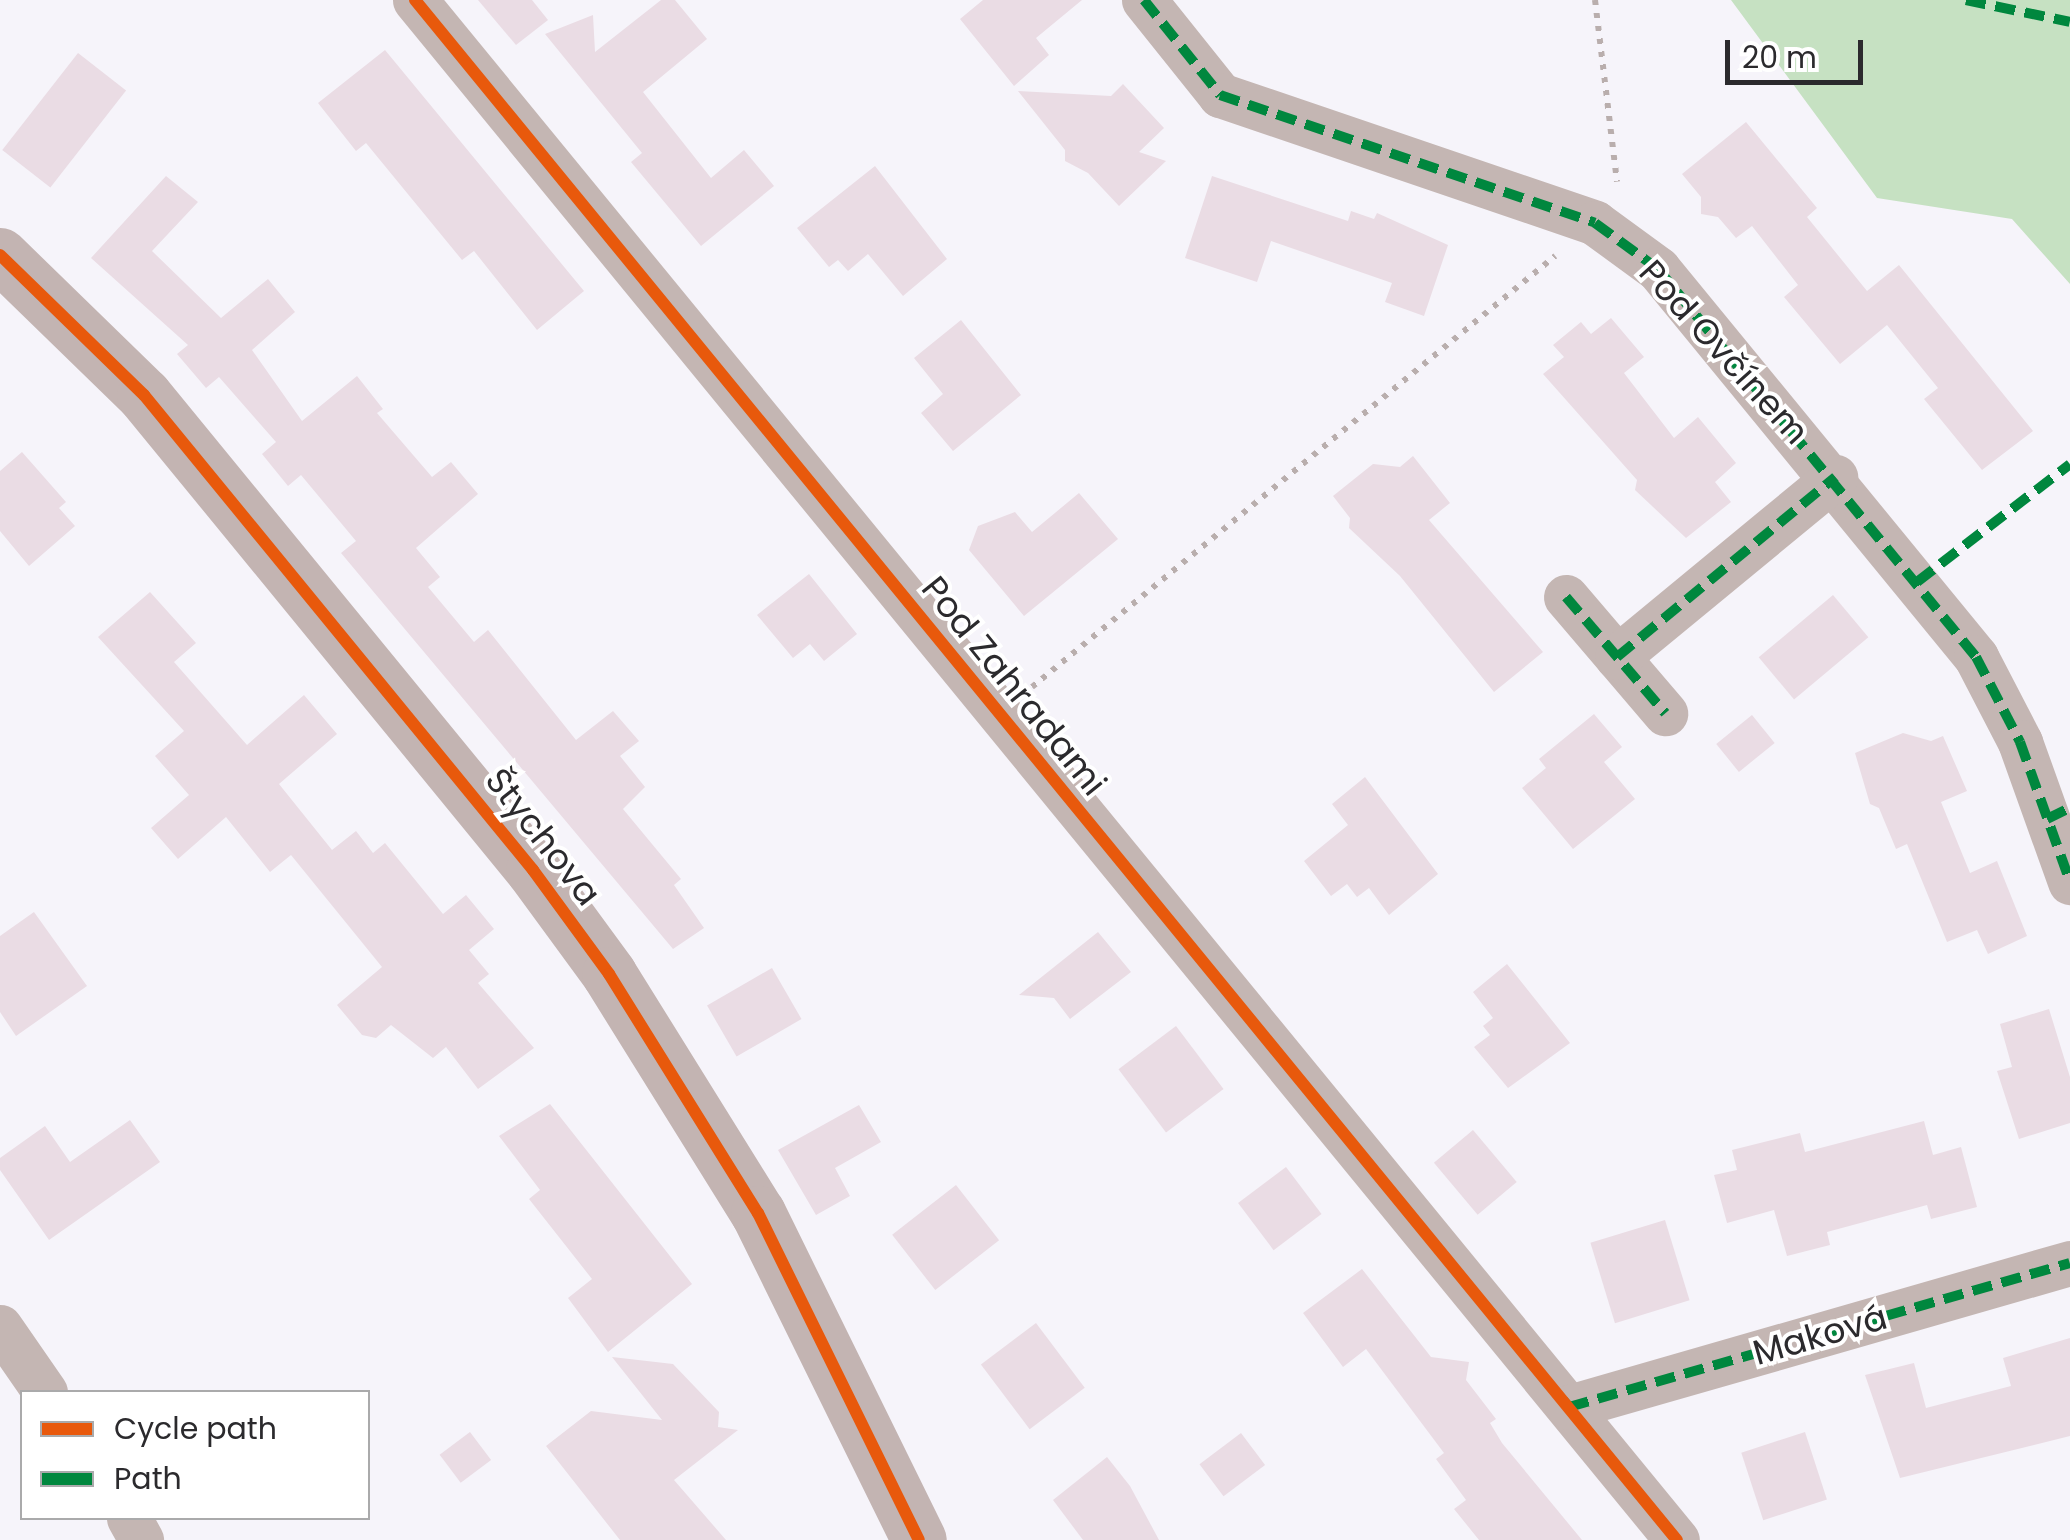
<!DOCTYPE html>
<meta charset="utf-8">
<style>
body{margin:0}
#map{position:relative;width:2070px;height:1540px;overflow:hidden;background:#f6f4fa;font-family:Poppins,sans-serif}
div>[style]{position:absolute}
.green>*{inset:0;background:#c6e1c2}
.building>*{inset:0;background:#eadce4;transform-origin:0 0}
.path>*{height:6px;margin-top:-3px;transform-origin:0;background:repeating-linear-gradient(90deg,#b9aead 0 5px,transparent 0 13px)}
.street>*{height:45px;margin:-22.5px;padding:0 22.5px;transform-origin:22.5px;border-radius:22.5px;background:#c4b6b3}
.secondary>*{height:55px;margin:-27.5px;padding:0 27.5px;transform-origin:27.5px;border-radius:27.5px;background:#c3b4b2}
.quiet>*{height:10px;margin-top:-5px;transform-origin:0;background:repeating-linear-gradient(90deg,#00873e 0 20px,transparent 0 30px)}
.cycleway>*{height:12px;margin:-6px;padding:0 6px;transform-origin:6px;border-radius:6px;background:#e8590c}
span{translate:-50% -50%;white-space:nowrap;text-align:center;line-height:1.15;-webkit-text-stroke:8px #fff;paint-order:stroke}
.street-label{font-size:35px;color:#2b2a2d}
.legend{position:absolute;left:20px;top:1390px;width:350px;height:130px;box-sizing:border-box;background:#fff;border:2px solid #aaaaab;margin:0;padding:12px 18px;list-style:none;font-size:30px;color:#2b2a2d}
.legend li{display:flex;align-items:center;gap:20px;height:50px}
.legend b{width:50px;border:2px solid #aaaaab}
.scale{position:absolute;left:1725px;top:40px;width:138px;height:45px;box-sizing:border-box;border:5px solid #2b2a2d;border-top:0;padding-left:12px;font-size:30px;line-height:35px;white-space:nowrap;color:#2b2a2d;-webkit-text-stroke:8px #fff;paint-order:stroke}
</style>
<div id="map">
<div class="green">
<i style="clip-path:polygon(1731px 0,2070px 0,2070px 284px,2012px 219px,1877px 198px)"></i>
</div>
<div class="building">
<i style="clip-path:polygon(478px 0,532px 0,548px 20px,516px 45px)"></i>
<i style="clip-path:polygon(661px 0,675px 0,707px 39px,643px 92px,711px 178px,744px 150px,774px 186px,701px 246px,631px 162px,642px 153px,545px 34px,593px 15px,595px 52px)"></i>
<i style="clip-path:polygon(983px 0,1082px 0,1036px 38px,1049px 55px,1014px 86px,960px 19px)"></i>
<i style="clip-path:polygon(385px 50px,584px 291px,537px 330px,474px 251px,462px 260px,366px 143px,356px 151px,318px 103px)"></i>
<i style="left:78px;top:53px;width:61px;height:123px;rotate:38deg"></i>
<i style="clip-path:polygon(1123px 84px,1164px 128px,1139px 152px,1166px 161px,1119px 206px,1088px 173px,1065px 161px,1065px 150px,1018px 91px,1111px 96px)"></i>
<i style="clip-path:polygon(1746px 122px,1817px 208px,1807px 217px,1867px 291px,1899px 265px,2033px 431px,1982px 470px,1924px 399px,1938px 388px,1887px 325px,1840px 364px,1784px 297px,1798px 285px,1752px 226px,1736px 238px,1718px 217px,1701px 214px,1701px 197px,1682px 174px)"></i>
<i style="clip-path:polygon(875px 166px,947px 259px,903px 296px,868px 254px,848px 271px,838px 260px,829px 267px,797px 228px)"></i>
<i style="clip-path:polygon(166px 176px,198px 202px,152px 251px,221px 318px,268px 279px,295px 312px,252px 350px,302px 421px,357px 376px,383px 409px,377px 413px,432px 477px,451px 462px,478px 494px,416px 548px,440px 577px,428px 587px,474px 642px,488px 630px,576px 740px,613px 711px,639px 741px,620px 756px,645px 787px,623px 809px,681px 879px,674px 885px,704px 928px,673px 949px,341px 553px,356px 541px,301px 475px,288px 486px,262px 454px,276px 442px,219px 377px,206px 388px,177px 354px,188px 345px,91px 258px)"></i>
<i style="clip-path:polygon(1212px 176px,1348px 221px,1351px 211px,1374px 219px,1377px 213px,1448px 245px,1424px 316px,1385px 302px,1392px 283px,1271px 241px,1257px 282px,1185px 258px)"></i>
<i style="clip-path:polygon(1611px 318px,1644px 357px,1624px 373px,1674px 438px,1698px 417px,1736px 463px,1715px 482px,1731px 502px,1686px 538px,1635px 490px,1637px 480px,1543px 374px,1564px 357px,1553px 345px,1581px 322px,1591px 334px)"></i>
<i style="clip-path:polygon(961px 320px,1021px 395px,953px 451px,921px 413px,943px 394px,914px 358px)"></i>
<i style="clip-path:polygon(22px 452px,66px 502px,59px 508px,75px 526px,29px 566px,0 531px,0 471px)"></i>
<i style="clip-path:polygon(1413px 456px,1450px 503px,1429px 520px,1543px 652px,1494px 692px,1400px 576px,1349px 528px,1350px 518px,1333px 496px,1373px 464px,1400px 467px)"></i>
<i style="clip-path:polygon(1079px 493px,1118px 539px,1024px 616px,969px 550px,978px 526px,1015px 512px,1032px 532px)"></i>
<i style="clip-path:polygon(809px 574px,857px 634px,824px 661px,810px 644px,793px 658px,757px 615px)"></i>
<i style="clip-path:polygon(150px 592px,196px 643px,174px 662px,247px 745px,304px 695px,337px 734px,279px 784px,332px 850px,356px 831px,373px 853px,385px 843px,443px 914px,466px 895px,494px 929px,469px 950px,489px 974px,478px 983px,534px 1048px,478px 1089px,446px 1047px,433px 1058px,391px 1025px,376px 1038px,362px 1035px,337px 1005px,382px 967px,291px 855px,270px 872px,226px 817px,178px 859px,151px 828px,189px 795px,155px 756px,184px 731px,98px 637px)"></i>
<i style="left:1833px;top:595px;width:55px;height:97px;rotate:50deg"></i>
<i style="clip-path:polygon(1594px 714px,1622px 747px,1604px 762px,1635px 799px,1573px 849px,1522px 788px,1546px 768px,1539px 759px)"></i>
<i style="left:1752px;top:715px;width:36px;height:46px;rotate:51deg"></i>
<i style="clip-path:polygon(1903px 733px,1931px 741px,1943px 736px,1967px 791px,1941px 802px,1970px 873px,1997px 861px,2027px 936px,1988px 954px,1977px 930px,1947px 942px,1907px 844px,1896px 849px,1879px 808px,1870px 804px,1855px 753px)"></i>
<i style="clip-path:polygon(1365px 777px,1438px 874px,1389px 915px,1369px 888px,1357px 897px,1347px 884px,1331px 896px,1304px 861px,1348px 825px,1332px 804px)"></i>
<i style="clip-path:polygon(34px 912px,87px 986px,16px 1036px,0 1012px,0 936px)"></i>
<i style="clip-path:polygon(1098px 932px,1131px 972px,1070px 1019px,1054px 998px,1019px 995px)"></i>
<i style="clip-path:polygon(1507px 964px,1570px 1043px,1508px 1088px,1474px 1047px,1490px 1035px,1483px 1026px,1493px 1018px,1473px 992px)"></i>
<i style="left:772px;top:968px;width:59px;height:75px;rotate:60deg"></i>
<i style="clip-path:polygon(2049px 1009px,2070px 1077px,2070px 1123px,2019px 1139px,1997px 1071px,2012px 1067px,2000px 1024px)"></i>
<i style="left:1176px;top:1026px;width:79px;height:72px;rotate:53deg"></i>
<i style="clip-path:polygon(550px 1104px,692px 1284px,608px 1352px,568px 1298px,592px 1279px,529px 1199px,540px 1190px,499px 1136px)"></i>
<i style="clip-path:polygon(859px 1105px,881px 1142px,835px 1168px,850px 1196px,816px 1215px,778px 1150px)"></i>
<i style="clip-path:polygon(130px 1120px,160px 1162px,49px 1240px,0 1170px,0 1158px,45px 1126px,70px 1162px)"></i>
<i style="clip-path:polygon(1924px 1121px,1933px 1155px,1961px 1147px,1977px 1207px,1931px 1219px,1927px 1205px,1827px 1232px,1830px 1245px,1787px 1256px,1774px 1210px,1727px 1223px,1714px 1175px,1737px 1170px,1732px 1150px,1800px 1133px,1805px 1152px)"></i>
<i style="left:1473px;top:1130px;width:68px;height:51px;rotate:50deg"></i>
<i style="left:1286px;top:1167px;width:59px;height:60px;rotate:53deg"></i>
<i style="left:956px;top:1185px;width:70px;height:81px;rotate:52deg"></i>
<i style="left:1665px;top:1220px;width:84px;height:78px;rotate:73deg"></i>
<i style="clip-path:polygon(1362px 1269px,1431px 1357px,1469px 1362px,1466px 1380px,1496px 1419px,1490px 1423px,1502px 1443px,1582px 1540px,1479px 1540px,1454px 1509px,1466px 1500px,1436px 1459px,1444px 1453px,1366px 1349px,1343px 1367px,1303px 1313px)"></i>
<i style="left:1036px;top:1323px;width:81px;height:69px;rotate:53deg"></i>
<i style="clip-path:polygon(2070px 1338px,2070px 1436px,1900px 1478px,1865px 1375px,1914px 1363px,1926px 1408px,2011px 1386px,2003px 1358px)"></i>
<i style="clip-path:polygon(612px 1357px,673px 1364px,719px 1412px,718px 1427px,738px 1430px,674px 1480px,726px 1540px,620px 1540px,546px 1446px,591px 1411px,662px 1420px)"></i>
<i style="left:470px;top:1432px;width:35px;height:38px;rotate:53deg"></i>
<i style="left:1805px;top:1432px;width:71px;height:67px;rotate:72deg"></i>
<i style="left:1241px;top:1433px;width:40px;height:52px;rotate:53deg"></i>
<i style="clip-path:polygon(1107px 1457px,1130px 1486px,1159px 1540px,1083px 1540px,1053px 1500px)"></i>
</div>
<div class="path">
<i style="left:1595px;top:0;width:183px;rotate:83.1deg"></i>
<i style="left:1032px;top:687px;width:678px;rotate:-39.49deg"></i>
</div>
<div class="street">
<i style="left:415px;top:0;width:1991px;rotate:50.67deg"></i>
<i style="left:1144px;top:0;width:122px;rotate:51.3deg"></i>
<i style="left:1220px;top:95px;width:396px;rotate:18.8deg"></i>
<i style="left:1595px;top:223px;width:78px;rotate:36.1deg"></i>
<i style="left:1658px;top:269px;width:502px;rotate:50.66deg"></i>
<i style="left:1976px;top:657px;width:96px;rotate:62.6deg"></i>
<i style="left:2020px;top:742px;width:149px;rotate:70.3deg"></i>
<i style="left:1566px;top:597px;width:153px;rotate:49.5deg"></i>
<i style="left:1617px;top:657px;width:283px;rotate:-39.5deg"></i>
<i style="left:0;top:1327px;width:79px;rotate:55.3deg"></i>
<i style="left:1569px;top:1407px;width:521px;rotate:-16.04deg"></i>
<i style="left:129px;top:1518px;width:25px;rotate:61deg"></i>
</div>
<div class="secondary">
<i style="left:0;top:255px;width:201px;rotate:44.2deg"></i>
<i style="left:144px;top:395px;width:614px;rotate:50.68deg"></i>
<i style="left:533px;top:870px;width:129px;rotate:53.8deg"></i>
<i style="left:609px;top:974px;width:282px;rotate:58.1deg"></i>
<i style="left:758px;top:1213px;width:364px;rotate:63.8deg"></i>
</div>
<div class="quiet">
<i style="left:1144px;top:0;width:122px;rotate:51.3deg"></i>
<i style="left:1220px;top:95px;width:396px;rotate:18.8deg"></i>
<i style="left:1595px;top:223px;width:78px;rotate:36.1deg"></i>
<i style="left:1658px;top:269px;width:502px;rotate:50.66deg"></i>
<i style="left:1976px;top:657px;width:96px;rotate:62.6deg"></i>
<i style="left:2020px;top:742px;width:149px;rotate:70.3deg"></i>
<i style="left:1966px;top:0;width:106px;rotate:11.9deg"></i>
<i style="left:1917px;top:582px;width:193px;rotate:-37.6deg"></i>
<i style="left:1566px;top:597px;width:153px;rotate:49.5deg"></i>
<i style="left:1617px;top:657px;width:283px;rotate:-39.5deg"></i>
<i style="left:2047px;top:819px;width:25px;rotate:-26deg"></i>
<i style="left:1563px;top:1400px;width:9px;rotate:49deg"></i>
<i style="left:1569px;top:1407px;width:521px;rotate:-16.04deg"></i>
</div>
<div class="cycleway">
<i style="left:415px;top:0;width:1991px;rotate:50.67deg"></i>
<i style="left:0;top:255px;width:201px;rotate:44.2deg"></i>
<i style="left:144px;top:395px;width:614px;rotate:50.68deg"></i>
<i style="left:533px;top:870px;width:129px;rotate:53.8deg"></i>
<i style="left:609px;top:974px;width:282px;rotate:58.1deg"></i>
<i style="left:758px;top:1213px;width:364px;rotate:63.8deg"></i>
</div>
<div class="street-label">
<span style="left:1724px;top:352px;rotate:48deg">Pod Ovčínem</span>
<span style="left:1014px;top:686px;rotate:51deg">Pod Zahradami</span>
<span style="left:543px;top:837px;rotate:52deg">Štychova</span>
<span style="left:1820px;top:1335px;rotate:-16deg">Maková</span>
</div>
<ul class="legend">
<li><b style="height:12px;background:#e8590c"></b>Cycle path</li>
<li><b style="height:12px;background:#00873e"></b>Path</li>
</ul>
<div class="scale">20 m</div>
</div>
